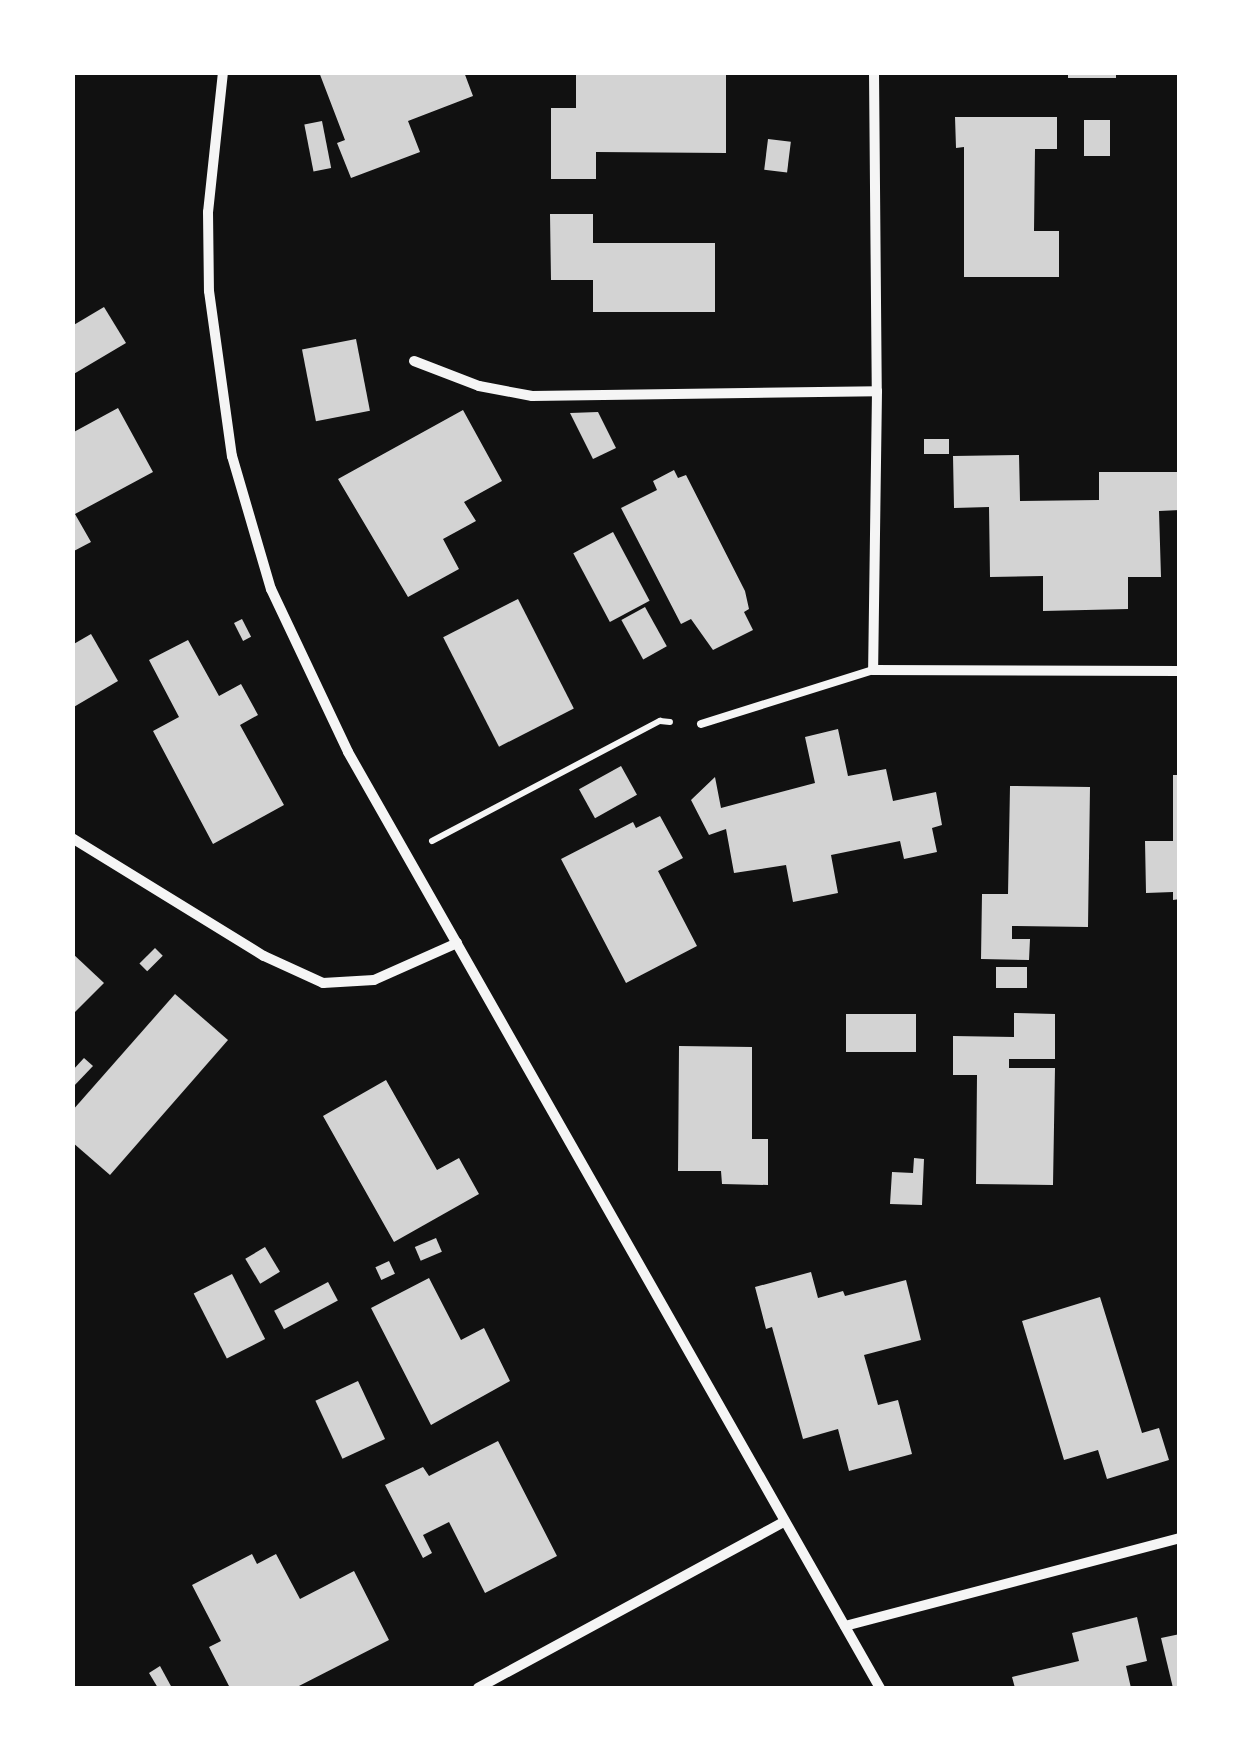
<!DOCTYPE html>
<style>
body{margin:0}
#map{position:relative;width:1252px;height:1761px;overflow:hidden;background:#111;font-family:"Public Sans",sans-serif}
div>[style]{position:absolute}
.building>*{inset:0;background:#d3d3d3;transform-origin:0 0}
.path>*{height:6px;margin:-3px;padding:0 3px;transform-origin:3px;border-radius:3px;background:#f5f5f5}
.service>*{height:8px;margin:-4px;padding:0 4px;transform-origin:4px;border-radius:4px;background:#f5f5f5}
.minor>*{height:10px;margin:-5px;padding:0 5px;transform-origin:5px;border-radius:5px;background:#f5f5f5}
span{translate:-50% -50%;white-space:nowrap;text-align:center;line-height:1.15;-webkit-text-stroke:10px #fff;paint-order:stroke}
.frame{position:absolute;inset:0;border:75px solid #fff;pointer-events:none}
</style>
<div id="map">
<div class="building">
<i style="clip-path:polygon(319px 72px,464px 72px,473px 96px,408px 121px,420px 152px,351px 178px,337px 143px,345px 140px)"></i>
<i style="clip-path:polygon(576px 72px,726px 72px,726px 153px,596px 152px,596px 179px,551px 179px,551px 108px,576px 108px)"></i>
<i style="left:1068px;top:72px;width:48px;height:6px"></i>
<i style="clip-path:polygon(955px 117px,1057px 117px,1057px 149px,1035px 149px,1034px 231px,1059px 231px,1059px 277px,964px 277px,964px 147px,956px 148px)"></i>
<i style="left:1084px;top:120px;width:26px;height:36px"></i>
<i style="left:322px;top:121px;width:48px;height:18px;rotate:79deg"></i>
<i style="left:768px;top:139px;width:23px;height:31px;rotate:7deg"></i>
<i style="clip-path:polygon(550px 214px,593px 214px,593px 243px,715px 243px,715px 312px,593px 312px,593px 280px,551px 280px)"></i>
<i style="clip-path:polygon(104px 307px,126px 343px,72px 375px,72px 326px)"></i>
<i style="left:356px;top:339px;width:73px;height:55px;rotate:79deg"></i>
<i style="clip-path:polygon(118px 408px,153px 472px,75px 514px,91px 542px,72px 552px,72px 433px)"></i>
<i style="clip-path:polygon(463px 410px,502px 481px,464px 502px,476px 521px,443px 539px,459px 569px,408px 597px,338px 479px)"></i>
<i style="clip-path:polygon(598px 412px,616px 448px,593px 459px,570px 413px)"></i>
<i style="left:924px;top:439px;width:25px;height:15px"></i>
<i style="clip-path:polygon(1019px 455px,1020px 501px,1099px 500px,1099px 472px,1180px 472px,1180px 510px,1159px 511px,1161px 577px,1128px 577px,1128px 609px,1043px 611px,1043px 576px,990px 577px,989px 507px,954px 508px,953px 456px)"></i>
<i style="clip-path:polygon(674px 470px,678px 478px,686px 475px,745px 591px,749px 609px,744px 612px,753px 630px,713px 650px,691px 619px,681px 624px,621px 508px,657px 490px,653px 481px)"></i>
<i style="left:613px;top:532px;width:78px;height:45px;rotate:62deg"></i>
<i style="left:518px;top:599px;width:123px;height:84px;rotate:63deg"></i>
<i style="left:645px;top:607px;width:45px;height:27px;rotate:61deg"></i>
<i style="left:242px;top:619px;width:20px;height:9px;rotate:63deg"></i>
<i style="clip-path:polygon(91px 634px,118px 681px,72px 708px,72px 645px)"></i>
<i style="clip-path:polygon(188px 640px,219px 696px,241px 684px,258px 715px,240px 725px,284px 805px,213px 844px,153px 731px,179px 717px,149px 660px)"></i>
<i style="clip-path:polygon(838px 729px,848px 776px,886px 769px,893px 801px,936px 792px,942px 825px,932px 828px,937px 852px,904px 859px,900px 841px,831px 855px,838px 893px,793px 902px,786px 865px,734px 873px,726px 829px,709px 835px,691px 800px,715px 777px,721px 808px,815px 783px,805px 737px)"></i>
<i style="left:621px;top:766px;width:33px;height:48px;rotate:61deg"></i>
<i style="clip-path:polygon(1173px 775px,1180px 775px,1180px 899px,1173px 900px,1173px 892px,1146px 893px,1145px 841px,1173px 841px)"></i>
<i style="clip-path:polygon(1010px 786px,1090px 787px,1088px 927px,1012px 926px,1012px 939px,1030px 939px,1029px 960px,981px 959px,982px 894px,1008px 894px)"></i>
<i style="clip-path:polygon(660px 816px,683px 858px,658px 871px,697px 946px,626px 983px,561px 859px,633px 822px,636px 828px)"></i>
<i style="left:155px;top:948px;width:11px;height:22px;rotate:45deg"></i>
<i style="clip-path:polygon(72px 953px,104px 983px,72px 1015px)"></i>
<i style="left:996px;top:967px;width:31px;height:21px"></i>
<i style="clip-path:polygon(175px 994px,228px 1040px,110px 1175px,72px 1142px,72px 1111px)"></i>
<i style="clip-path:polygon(1014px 1013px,1055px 1014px,1055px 1059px,1009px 1059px,1009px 1068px,1055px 1068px,1053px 1185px,976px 1184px,977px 1075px,953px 1075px,953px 1036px,1014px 1037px)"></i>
<i style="left:846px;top:1014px;width:70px;height:38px"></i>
<i style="clip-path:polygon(679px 1046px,752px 1047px,752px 1139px,768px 1139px,768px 1185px,722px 1184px,721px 1171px,678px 1171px)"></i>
<i style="clip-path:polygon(84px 1058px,93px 1066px,72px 1088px,72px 1071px)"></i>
<i style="clip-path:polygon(386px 1080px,437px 1170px,459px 1158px,479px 1194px,394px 1242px,323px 1116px)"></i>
<i style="clip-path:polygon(914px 1158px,924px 1159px,922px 1205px,890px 1204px,892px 1172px,913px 1173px)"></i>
<i style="left:436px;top:1238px;width:15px;height:23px;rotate:67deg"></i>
<i style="left:265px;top:1247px;width:29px;height:23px;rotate:59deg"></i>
<i style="left:389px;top:1261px;width:14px;height:15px;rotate:65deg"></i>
<i style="clip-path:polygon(811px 1272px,818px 1298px,843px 1291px,845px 1296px,906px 1280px,921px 1340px,864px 1355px,878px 1405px,898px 1400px,912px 1454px,849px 1471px,838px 1429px,803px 1439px,772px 1327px,766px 1329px,755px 1287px)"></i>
<i style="left:232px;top:1274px;width:73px;height:43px;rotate:63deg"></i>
<i style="clip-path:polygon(429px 1278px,461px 1340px,484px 1328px,510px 1381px,431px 1425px,371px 1308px)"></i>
<i style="left:328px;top:1282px;width:21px;height:61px;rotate:62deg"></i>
<i style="clip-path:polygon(1100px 1297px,1142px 1433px,1159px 1428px,1169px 1460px,1107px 1479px,1098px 1450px,1064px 1460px,1022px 1321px)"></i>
<i style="left:358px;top:1381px;width:64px;height:47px;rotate:65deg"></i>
<i style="clip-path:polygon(498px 1441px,557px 1556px,485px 1593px,449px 1522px,423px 1535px,432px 1553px,423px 1558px,385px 1485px,423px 1467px,429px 1476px)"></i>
<i style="clip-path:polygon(252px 1554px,257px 1564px,276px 1554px,300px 1599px,354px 1571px,389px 1640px,295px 1688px,230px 1688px,209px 1647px,221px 1641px,192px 1585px)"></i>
<i style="clip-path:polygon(1137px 1617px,1147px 1661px,1126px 1666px,1131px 1688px,1015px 1688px,1012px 1677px,1079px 1661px,1072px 1633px)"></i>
<i style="clip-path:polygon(1180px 1634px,1180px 1688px,1173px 1688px,1161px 1638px)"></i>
<i style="clip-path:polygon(160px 1666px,172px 1688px,158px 1688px,149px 1673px)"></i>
</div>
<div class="path">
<i style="left:432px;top:841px;width:258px;rotate:-27.8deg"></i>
<i style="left:660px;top:721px;width:10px;rotate:6deg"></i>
</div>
<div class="service">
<i style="left:701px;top:724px;width:180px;rotate:-17.4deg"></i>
</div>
<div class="minor">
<i style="left:223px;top:72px;width:141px;rotate:96.1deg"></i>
<i style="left:208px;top:212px;width:79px;rotate:89.3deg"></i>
<i style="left:209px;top:291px;width:167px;rotate:82.1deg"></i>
<i style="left:232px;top:456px;width:139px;rotate:73.7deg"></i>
<i style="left:271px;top:589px;width:180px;rotate:64.7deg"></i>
<i style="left:348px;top:752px;width:1077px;rotate:60.39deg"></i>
<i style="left:874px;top:72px;width:319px;rotate:89.5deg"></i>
<i style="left:877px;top:391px;width:279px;rotate:90.8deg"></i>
<i style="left:873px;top:670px;width:307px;rotate:0.2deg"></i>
<i style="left:414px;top:361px;width:70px;rotate:21deg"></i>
<i style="left:479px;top:386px;width:54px;rotate:10.7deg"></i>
<i style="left:532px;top:396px;width:345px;rotate:-0.8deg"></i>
<i style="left:72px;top:838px;width:225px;rotate:31.6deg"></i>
<i style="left:264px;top:956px;width:65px;rotate:24.6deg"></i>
<i style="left:323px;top:983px;width:51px;rotate:-3.4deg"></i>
<i style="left:374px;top:980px;width:91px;rotate:-24deg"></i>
<i style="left:845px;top:1626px;width:346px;rotate:-14.7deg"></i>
<i style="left:478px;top:1688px;width:349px;rotate:-28.5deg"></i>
</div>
<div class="frame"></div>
</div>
